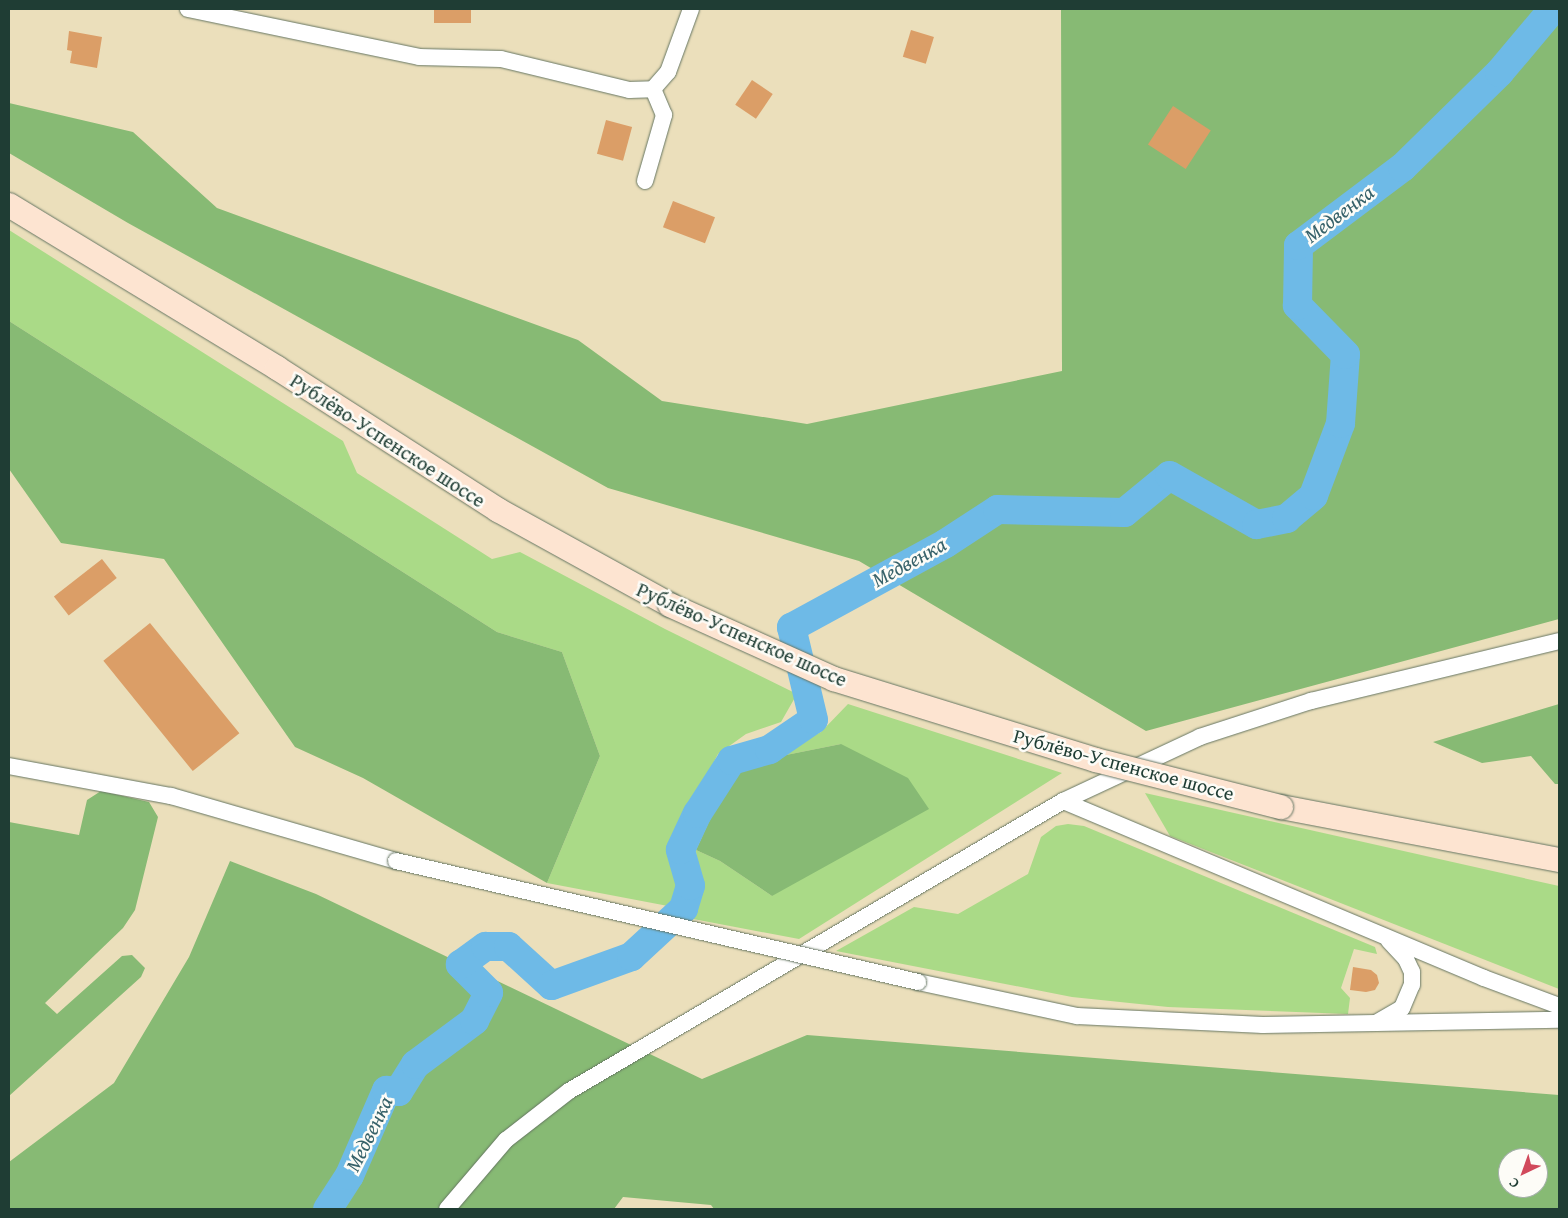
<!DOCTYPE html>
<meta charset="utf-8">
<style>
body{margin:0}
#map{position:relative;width:1568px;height:1218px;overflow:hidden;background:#ebdfbb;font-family:"Gentium Book Plus",serif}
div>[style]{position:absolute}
.green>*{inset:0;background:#aada87}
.forest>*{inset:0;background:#87ba74}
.river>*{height:29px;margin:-14.5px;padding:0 14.5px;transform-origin:14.5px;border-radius:14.5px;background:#6ebae7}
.building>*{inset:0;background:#db9e67;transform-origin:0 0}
.roads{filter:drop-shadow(0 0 1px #667663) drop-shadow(0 0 1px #667663)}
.street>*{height:16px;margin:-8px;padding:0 8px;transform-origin:8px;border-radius:8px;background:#fff}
.secondary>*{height:24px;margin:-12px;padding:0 12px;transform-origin:12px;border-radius:12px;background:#fde4d1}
.bridges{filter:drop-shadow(0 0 1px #667663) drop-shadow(0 0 1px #667663)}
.street-bridge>*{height:16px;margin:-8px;padding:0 8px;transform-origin:8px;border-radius:8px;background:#fff}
.secondary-bridge>*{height:24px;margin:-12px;padding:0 12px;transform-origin:12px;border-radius:12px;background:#fde4d1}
span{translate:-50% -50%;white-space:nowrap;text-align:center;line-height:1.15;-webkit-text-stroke:5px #fdfcf7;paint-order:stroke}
.street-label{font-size:20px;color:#1f3d34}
.water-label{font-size:21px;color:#37626a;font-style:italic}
.frame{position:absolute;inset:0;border:10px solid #1f3d34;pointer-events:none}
.north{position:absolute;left:1498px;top:1148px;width:50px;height:50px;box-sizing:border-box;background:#fdfcf7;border:1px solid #a4b0a9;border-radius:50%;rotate:222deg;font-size:14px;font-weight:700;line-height:20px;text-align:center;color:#1f3d34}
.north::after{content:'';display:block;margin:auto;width:18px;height:22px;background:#d1495b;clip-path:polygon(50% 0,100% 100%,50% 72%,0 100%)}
</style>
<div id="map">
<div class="green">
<i style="clip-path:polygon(9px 230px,343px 441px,357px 473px,492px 559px,520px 552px,665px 629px,797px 694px,781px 722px,746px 734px,718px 754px,670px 847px,678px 888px,668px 906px,547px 883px,600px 756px,562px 652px,497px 632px,9px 321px)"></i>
<i style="clip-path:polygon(848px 704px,1062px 773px,799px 939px,688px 918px,698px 890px,696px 850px,720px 861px,772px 896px,841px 744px,766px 759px,821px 732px)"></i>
<i style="clip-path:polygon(1145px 793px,1559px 886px,1559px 989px,1170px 836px)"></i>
<i style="clip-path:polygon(1068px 824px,1084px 826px,1375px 947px,1377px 954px,1354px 949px,1341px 988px,1350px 998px,1348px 1014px,1168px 1007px,1072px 997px,836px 951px,914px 907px,958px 914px,1028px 874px,1041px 837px,1056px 826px)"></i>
</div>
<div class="forest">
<i style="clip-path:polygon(1061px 9px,1559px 9px,1559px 619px,1146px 731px,859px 561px,608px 488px,128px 223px,9px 153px,9px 103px,133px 132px,217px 208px,578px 340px,662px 401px,807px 424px,1062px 371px)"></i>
<i style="clip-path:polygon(9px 321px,497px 632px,562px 652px,600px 756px,547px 883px,363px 778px,295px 747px,164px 559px,61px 543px,9px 469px)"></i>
<i style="clip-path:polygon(1559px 704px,1559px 784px,1555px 784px,1531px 756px,1482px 763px,1433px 742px)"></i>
<i style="clip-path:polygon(841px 744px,908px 778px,929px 809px,772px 896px,720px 861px,696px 850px,731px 773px,766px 759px)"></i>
<i style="clip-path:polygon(101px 791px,149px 802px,158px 817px,135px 910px,123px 928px,45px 1003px,57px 1014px,122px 956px,132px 955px,145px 968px,141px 977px,9px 1096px,9px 822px,79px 835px,87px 800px)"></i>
<i style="clip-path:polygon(evenodd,230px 861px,316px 894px,702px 1079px,807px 1035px,1559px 1095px,1559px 1209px,714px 1209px,711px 1205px,623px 1197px,614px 1209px,9px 1209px,9px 1162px,114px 1083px,189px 957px,230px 861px,1508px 1158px,1538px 1158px,1538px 1188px,1508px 1188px,1508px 1158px)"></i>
</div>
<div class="river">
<i style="left:327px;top:1209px;width:40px;rotate:-57.1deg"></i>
<i style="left:349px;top:1175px;width:93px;rotate:-66.5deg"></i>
<i style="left:386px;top:1090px;width:12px;rotate:5deg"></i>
<i style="left:398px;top:1091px;width:32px;rotate:-58deg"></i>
<i style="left:415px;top:1064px;width:74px;rotate:-36.7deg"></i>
<i style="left:474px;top:1020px;width:31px;rotate:-63deg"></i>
<i style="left:488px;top:992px;width:40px;rotate:-135deg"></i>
<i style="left:460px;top:964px;width:31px;rotate:-36deg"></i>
<i style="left:485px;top:946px;width:23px"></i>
<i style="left:508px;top:946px;width:58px;rotate:42.2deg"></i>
<i style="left:551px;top:985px;width:85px;rotate:-19.9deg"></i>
<i style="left:631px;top:956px;width:71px;rotate:-42.7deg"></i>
<i style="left:683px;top:908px;width:24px;rotate:-73deg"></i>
<i style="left:690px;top:885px;width:37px;rotate:-106deg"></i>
<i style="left:680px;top:849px;width:40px;rotate:-65deg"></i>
<i style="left:697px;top:813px;width:63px;rotate:-57.3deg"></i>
<i style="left:731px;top:760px;width:40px;rotate:-16deg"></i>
<i style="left:769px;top:749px;width:53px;rotate:-34.3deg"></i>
<i style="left:813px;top:719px;width:95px;rotate:-103.4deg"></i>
<i style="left:791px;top:627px;width:175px;rotate:-28.6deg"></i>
<i style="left:945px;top:543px;width:62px;rotate:-33.2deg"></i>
<i style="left:997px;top:509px;width:127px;rotate:1.4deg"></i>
<i style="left:1124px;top:512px;width:58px;rotate:-39.4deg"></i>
<i style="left:1169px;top:475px;width:100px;rotate:29.4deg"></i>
<i style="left:1256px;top:524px;width:31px;rotate:-11deg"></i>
<i style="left:1286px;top:518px;width:35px;rotate:-40deg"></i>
<i style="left:1313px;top:495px;width:77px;rotate:-69.4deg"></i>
<i style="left:1340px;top:423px;width:69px;rotate:-85.9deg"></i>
<i style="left:1345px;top:354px;width:69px;rotate:-134.4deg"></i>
<i style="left:1297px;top:305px;width:60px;rotate:-89deg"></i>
<i style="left:1298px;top:245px;width:130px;rotate:-36.9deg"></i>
<i style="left:1402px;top:167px;width:136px;rotate:-44.4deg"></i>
<i style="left:1499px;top:72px;width:82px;rotate:-49.9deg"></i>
</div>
<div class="building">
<i style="left:434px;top:9px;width:37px;height:14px"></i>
<i style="left:911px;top:30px;width:24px;height:28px;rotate:17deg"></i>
<i style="clip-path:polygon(69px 31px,102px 37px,97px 68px,70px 63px,72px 51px,67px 50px)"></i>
<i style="left:752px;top:80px;width:25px;height:30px;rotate:34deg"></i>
<i style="left:1173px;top:106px;width:45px;height:46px;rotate:33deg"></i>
<i style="left:606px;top:120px;width:27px;height:35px;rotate:15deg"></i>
<i style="left:673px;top:201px;width:45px;height:28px;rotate:21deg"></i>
<i style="left:102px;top:559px;width:24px;height:61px;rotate:52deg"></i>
<i style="left:150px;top:623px;width:142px;height:60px;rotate:51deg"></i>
<i style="clip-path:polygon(1353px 967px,1371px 970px,1377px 975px,1379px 983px,1375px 990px,1366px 992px,1350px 990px)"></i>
</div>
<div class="roads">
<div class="street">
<i style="left:188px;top:9px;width:236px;rotate:11.7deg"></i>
<i style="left:419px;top:57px;width:82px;rotate:1.4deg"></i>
<i style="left:501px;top:59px;width:132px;rotate:13.6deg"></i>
<i style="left:629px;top:90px;width:24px;rotate:-2deg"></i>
<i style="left:653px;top:89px;width:23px;rotate:-49deg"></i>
<i style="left:668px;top:72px;width:67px;rotate:-69.9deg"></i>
<i style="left:645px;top:181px;width:69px;rotate:-73.9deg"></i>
<i style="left:664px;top:115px;width:28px;rotate:-113deg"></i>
<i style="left:9px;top:766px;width:165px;rotate:10.5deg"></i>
<i style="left:171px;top:796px;width:234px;rotate:16.1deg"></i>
<i style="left:1063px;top:801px;width:457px;rotate:22.8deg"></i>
<i style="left:1484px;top:978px;width:80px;rotate:20.5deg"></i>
<i style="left:918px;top:982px;width:163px;rotate:12.1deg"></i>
<i style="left:1077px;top:1016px;width:186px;rotate:2.8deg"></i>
<i style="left:1263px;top:1025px;width:296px;rotate:-1deg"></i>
<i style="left:1376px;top:1023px;width:30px;rotate:-30deg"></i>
<i style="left:1402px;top:1008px;width:25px;rotate:-67deg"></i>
<i style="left:1412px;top:985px;width:13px;rotate:-90deg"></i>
<i style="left:1412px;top:972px;width:14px;rotate:-115deg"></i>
<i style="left:1406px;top:959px;width:25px;rotate:-133deg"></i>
<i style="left:447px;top:1209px;width:91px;rotate:-49.5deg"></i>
<i style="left:506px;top:1140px;width:80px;rotate:-37.9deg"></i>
<i style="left:569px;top:1091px;width:573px;rotate:-30.41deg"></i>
<i style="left:1063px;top:801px;width:151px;rotate:-25deg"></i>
<i style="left:1200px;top:737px;width:117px;rotate:-18deg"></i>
<i style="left:1311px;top:701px;width:255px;rotate:-13.6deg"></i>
</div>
<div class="secondary">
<i style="left:9px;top:205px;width:314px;rotate:31.3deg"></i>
<i style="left:277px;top:368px;width:263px;rotate:32.7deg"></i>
<i style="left:498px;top:510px;width:196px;rotate:28.9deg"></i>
<i style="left:1281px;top:807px;width:283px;rotate:10.8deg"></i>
</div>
</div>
<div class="bridges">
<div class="street-bridge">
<i style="left:396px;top:861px;width:536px;rotate:13.05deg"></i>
</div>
<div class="secondary-bridge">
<i style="left:670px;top:605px;width:180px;rotate:24.3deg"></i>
<i style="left:834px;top:679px;width:274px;rotate:17.2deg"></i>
<i style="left:1096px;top:760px;width:191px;rotate:14.3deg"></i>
</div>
</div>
<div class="street-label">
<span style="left:388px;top:440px;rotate:33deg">Рублёво-Успенское шоссе</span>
<span style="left:742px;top:634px;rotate:24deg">Рублёво-Успенское шоссе</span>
<span style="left:1124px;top:764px;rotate:15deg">Рублёво-Успенское шоссе</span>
</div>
<div class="water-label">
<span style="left:1339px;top:214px;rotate:-37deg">Медвенка</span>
<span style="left:909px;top:562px;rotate:-29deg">Медвенка</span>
<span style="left:369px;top:1134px;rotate:-64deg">Медвенка</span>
</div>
<div class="frame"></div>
<div class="north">С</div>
</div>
